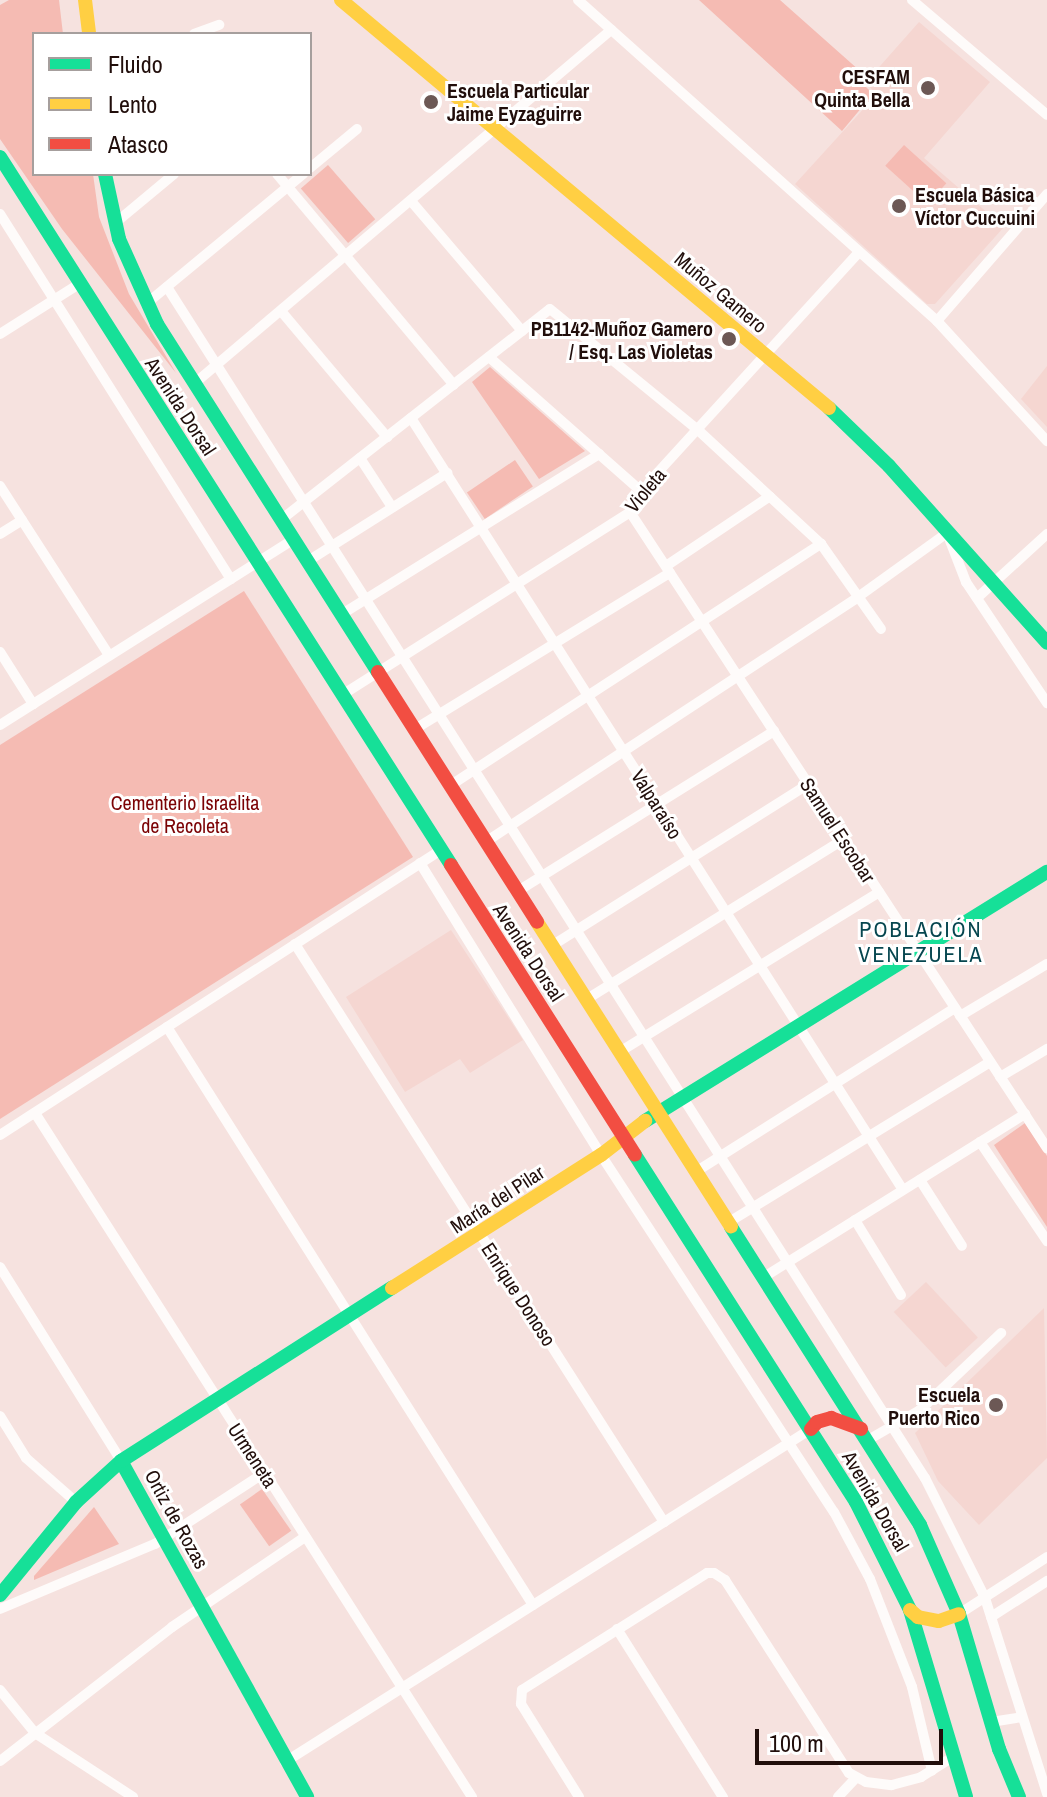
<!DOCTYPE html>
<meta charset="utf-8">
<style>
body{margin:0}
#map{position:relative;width:1047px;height:1797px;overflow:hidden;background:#f6e2df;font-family:"Archivo Narrow",sans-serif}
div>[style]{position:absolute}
.built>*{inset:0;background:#f5d6d1;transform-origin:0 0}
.green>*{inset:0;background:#f5bbb3;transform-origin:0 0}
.street>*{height:10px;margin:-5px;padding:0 5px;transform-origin:5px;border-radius:5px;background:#fefbfa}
.fast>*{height:14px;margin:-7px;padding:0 7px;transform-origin:7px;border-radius:7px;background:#16e098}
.slow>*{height:14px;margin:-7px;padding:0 7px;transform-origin:7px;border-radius:7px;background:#ffcf43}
.jam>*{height:14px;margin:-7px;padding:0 7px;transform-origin:7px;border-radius:7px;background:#f24e42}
.dots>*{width:22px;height:22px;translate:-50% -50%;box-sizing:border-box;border:4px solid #fff;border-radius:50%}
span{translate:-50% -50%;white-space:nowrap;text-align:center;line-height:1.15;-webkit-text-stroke:6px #fff;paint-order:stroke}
.poi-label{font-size:20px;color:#210e0b;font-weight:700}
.right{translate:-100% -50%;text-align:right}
.left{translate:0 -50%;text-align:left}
.street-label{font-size:20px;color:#210e0b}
.park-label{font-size:20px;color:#7b0204}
.neighbourhood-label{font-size:22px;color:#06464f;letter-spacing:2px}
.legend{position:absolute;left:32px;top:32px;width:280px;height:144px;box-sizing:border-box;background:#fff;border:2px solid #a69f9d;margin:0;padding:10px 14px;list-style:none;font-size:24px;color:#210e0b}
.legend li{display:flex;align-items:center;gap:16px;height:40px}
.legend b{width:40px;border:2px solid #a69f9d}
.scale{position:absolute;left:755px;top:1729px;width:188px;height:36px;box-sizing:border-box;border:4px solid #210e0b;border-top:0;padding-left:10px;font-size:24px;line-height:28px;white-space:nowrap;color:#210e0b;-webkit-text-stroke:6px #fff;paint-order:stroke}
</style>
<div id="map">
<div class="built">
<i style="clip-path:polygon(919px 22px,990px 82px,924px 158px,1004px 227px,935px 304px,927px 304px,795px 184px,877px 94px,865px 83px)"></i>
<i style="clip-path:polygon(1047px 366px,1047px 427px,1021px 399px)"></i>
<i style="clip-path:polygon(451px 930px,523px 1040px,470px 1073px,460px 1059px,405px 1092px,346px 997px)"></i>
<i style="left:926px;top:1282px;width:76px;height:44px;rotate:47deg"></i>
<i style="clip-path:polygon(1044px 1308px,1047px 1458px,979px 1525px,938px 1481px,915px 1433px)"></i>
</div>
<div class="green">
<i style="clip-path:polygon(9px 0,59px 0,63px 34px,34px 34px,34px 174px,93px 174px,99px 217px,129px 294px,176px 373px,62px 229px,0 139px,0 5px)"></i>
<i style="clip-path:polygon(699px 0,780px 0,860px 71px,855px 76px,873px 94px,842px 131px)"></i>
<i style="left:904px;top:145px;width:57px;height:28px;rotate:42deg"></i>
<i style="left:328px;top:165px;width:72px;height:36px;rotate:49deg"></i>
<i style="clip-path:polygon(490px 367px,585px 451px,539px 479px,472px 382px)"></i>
<i style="left:515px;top:460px;width:32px;height:58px;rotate:56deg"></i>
<i style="clip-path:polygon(244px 591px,413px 857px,0 1119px,0 745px)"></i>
<i style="clip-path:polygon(1025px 1123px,1047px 1156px,1047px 1227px,994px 1145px)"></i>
<i style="left:262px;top:1489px;width:51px;height:27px;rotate:55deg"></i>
<i style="clip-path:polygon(94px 1507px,119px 1544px,34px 1580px,34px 1576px)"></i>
</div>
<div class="street">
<i style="left:578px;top:0;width:482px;rotate:41.8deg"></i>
<i style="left:937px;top:321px;width:163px;rotate:47.5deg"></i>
<i style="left:912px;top:0;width:177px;rotate:40.4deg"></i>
<i style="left:194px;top:34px;width:27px;rotate:-20deg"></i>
<i style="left:310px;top:168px;width:61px;rotate:-39.7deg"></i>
<i style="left:277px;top:174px;width:275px;rotate:50deg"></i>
<i style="left:411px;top:201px;width:171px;rotate:49.5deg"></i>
<i style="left:0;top:214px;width:432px;rotate:57.7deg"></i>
<i style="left:114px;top:224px;width:78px;rotate:-39.8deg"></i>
<i style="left:167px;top:287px;width:1412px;rotate:57.53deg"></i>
<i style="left:925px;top:1478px;width:134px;rotate:63.4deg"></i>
<i style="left:985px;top:1598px;width:205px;rotate:72.4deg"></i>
<i style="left:146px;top:304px;width:204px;rotate:-39.6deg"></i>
<i style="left:281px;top:311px;width:165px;rotate:49.9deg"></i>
<i style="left:937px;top:321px;width:168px;rotate:-49.1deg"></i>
<i style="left:0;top:334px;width:93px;rotate:-32.3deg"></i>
<i style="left:489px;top:357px;width:204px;rotate:41.4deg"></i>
<i style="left:195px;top:383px;width:546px;rotate:-40.32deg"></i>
<i style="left:411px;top:418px;width:915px;rotate:57.49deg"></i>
<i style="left:360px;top:458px;width:59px;rotate:56.9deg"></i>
<i style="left:0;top:486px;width:201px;rotate:57.2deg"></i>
<i style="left:630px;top:512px;width:761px;rotate:56.75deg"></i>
<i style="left:282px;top:519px;width:340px;rotate:-38.1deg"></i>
<i style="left:550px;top:309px;width:191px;rotate:39.3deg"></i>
<i style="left:698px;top:430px;width:168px;rotate:42.8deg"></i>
<i style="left:821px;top:544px;width:104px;rotate:54.8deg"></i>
<i style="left:0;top:534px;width:26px;rotate:-32deg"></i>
<i style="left:308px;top:561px;width:165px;rotate:-32.3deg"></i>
<i style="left:666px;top:566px;width:125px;rotate:-33.9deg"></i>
<i style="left:977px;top:598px;width:95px;rotate:-42.4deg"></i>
<i style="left:342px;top:614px;width:303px;rotate:-31.9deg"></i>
<i style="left:0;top:652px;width:62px;rotate:57.6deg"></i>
<i style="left:342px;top:695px;width:341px;rotate:-32.4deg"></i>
<i style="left:630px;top:512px;width:37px;rotate:-57deg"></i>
<i style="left:650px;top:481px;width:310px;rotate:-47.6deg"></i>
<i style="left:0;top:725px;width:348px;rotate:-32.3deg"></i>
<i style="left:415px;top:729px;width:299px;rotate:-31.5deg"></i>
<i style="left:451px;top:785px;width:442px;rotate:-33.1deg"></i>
<i style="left:487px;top:841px;width:444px;rotate:-33.3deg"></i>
<i style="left:858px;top:597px;width:110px;rotate:-35.7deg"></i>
<i style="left:947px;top:533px;width:53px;rotate:68.8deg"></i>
<i style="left:966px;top:582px;width:146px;rotate:56.2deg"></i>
<i style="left:420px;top:863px;width:344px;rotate:58.2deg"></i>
<i style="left:601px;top:1155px;width:426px;rotate:56.9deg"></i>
<i style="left:834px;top:1512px;width:76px;rotate:61.8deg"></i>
<i style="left:870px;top:1579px;width:116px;rotate:68.7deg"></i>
<i style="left:912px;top:1687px;width:86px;rotate:76.6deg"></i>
<i style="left:518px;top:891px;width:302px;rotate:-32deg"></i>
<i style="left:295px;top:944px;width:686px;rotate:57.45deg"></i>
<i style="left:553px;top:945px;width:302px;rotate:-32.2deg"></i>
<i style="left:587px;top:999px;width:303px;rotate:-31.9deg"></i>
<i style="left:960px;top:1016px;width:101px;rotate:-30.9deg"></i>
<i style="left:167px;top:1027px;width:684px;rotate:57.66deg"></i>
<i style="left:621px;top:1051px;width:303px;rotate:-31.6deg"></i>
<i style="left:1000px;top:1077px;width:55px;rotate:-30.8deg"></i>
<i style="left:35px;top:1113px;width:812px;rotate:57.43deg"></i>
<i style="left:0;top:1135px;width:525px;rotate:-32.87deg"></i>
<i style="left:980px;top:1142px;width:120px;rotate:55.9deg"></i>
<i style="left:697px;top:1171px;width:305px;rotate:-32.3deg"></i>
<i style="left:920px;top:1180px;width:78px;rotate:57.5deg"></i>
<i style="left:855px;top:1220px;width:88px;rotate:58.5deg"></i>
<i style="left:729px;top:1222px;width:306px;rotate:-31.5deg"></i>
<i style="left:0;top:1267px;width:229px;rotate:58deg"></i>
<i style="left:764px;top:1277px;width:308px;rotate:-32deg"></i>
<i style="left:0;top:1416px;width:49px;rotate:58.2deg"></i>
<i style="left:26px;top:1458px;width:67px;rotate:41.3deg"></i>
<i style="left:868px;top:1440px;width:60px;rotate:-30deg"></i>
<i style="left:920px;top:1410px;width:112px;rotate:-43.5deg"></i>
<i style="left:0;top:1609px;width:168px;rotate:-22.8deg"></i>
<i style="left:155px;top:1544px;width:130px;rotate:-33.1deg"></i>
<i style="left:959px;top:1614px;width:105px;rotate:-32.9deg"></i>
<i style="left:991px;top:1617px;width:67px;rotate:-32.7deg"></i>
<i style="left:617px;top:1629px;width:199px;rotate:57.8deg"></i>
<i style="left:0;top:1690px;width:55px;rotate:50.9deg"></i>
<i style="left:35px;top:1733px;width:117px;rotate:33.1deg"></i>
<i style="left:991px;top:1722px;width:31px;rotate:-9deg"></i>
<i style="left:0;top:1761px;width:218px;rotate:-37.9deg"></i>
<i style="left:172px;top:1627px;width:161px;rotate:-34.1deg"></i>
<i style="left:285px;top:1762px;width:623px;rotate:-32.34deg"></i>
<i style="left:579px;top:1797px;width:110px;rotate:-121.9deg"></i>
<i style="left:521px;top:1704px;width:14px;rotate:-86deg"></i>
<i style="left:522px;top:1690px;width:219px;rotate:-32.3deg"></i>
<i style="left:707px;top:1573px;width:7px"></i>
<i style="left:714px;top:1573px;width:13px;rotate:32deg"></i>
<i style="left:725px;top:1580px;width:229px;rotate:57.3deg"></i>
<i style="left:849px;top:1773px;width:19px;rotate:28deg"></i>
<i style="left:866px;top:1782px;width:26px;rotate:7deg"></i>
<i style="left:892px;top:1785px;width:30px;rotate:-15deg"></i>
<i style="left:921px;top:1777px;width:38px;rotate:-32deg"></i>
<i style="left:838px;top:1797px;width:26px;rotate:-47deg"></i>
</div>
<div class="fast">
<i style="left:0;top:157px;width:839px;rotate:57.5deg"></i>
<i style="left:105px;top:174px;width:66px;rotate:77.8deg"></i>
<i style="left:119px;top:239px;width:93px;rotate:65.9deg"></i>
<i style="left:157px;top:324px;width:412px;rotate:57.6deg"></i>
<i style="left:829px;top:408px;width:83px;rotate:44deg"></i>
<i style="left:889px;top:466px;width:237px;rotate:48.2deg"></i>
<i style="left:645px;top:1121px;width:473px;rotate:-31.8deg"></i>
<i style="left:635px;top:1155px;width:411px;rotate:57.5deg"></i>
<i style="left:856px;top:1502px;width:121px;rotate:63.4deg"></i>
<i style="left:910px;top:1610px;width:195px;rotate:73.3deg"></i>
<i style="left:731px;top:1227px;width:353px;rotate:57.6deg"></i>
<i style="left:920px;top:1525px;width:97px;rotate:66.3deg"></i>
<i style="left:959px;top:1614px;width:141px;rotate:73.5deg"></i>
<i style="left:999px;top:1749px;width:52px;rotate:67.4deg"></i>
<i style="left:121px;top:1461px;width:384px;rotate:61deg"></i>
<i style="left:0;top:1595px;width:120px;rotate:-50.7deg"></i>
<i style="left:76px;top:1502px;width:61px;rotate:-42.3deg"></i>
<i style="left:121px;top:1461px;width:322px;rotate:-32.6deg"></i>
</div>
<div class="slow">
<i style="left:85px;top:0;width:34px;rotate:83deg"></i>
<i style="left:341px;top:0;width:636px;rotate:39.9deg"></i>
<i style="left:537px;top:922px;width:361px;rotate:57.5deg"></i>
<i style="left:392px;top:1288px;width:248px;rotate:-32.5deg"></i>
<i style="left:601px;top:1155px;width:56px;rotate:-37.7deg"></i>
<i style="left:910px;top:1610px;width:11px;rotate:41deg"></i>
<i style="left:918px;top:1617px;width:21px;rotate:11deg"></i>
<i style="left:939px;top:1621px;width:21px;rotate:-19deg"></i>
</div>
<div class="jam">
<i style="left:378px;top:672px;width:296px;rotate:57.5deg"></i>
<i style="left:451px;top:865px;width:343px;rotate:57.6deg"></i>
<i style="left:811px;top:1429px;width:9px;rotate:-49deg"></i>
<i style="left:817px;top:1422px;width:15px;rotate:-16deg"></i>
<i style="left:831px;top:1418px;width:32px;rotate:20deg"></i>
</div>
<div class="dots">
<i style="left:928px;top:88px;background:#6c5855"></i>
<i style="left:431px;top:102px;background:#6c5855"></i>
<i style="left:899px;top:206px;background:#6c5855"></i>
<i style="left:729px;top:339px;background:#6c5855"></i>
<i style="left:996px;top:1405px;background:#6c5855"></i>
</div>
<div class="poi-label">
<span class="right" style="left:910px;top:88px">CESFAM<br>Quinta Bella</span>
<span class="left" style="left:447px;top:102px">Escuela Particular<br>Jaime Eyzaguirre</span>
<span class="left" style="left:915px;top:206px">Escuela Básica<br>Víctor Cuccuini</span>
<span class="right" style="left:713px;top:340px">PB1142-Muñoz Gamero<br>/ Esq. Las Violetas</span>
<span class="right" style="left:980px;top:1406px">Escuela<br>Puerto Rico</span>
</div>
<div class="street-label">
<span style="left:721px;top:292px;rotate:40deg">Muñoz Gamero</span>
<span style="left:181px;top:406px;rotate:57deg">Avenida Dorsal</span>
<span style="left:645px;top:490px;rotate:-50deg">Violeta</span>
<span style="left:657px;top:804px;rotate:58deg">Valparaíso</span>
<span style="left:838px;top:830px;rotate:57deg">Samuel Escobar</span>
<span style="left:529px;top:952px;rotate:57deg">Avenida Dorsal</span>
<span style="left:497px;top:1199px;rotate:-33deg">María del Pilar</span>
<span style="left:519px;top:1294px;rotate:57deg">Enrique Donoso</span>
<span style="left:253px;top:1455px;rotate:57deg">Urmeneta</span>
<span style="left:876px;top:1501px;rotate:60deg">Avenida Dorsal</span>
<span style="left:177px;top:1519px;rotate:61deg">Ortiz de Rozas</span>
</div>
<div class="park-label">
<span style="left:185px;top:814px">Cementerio Israelita<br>de Recoleta</span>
</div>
<div class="neighbourhood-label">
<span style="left:921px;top:942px">POBLACIÓN<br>VENEZUELA</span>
</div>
<ul class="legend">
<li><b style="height:10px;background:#16e098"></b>Fluido</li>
<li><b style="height:10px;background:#ffcf43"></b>Lento</li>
<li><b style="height:10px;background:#f24e42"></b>Atasco</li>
</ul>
<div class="scale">100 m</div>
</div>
